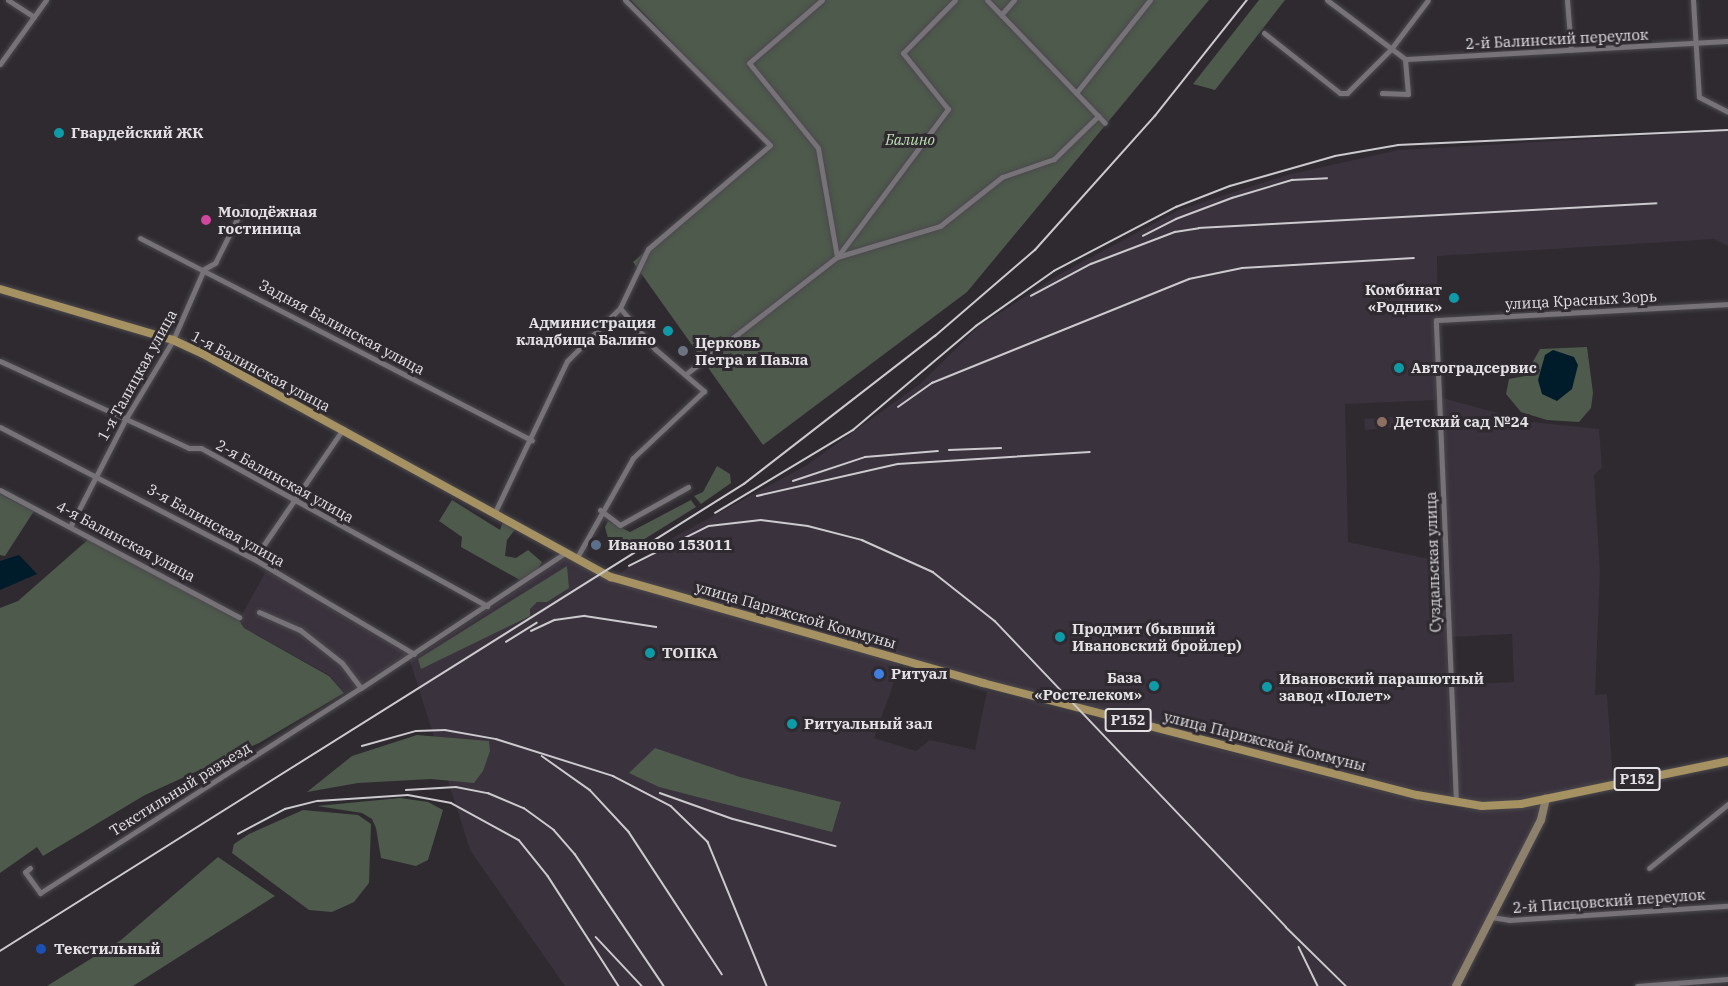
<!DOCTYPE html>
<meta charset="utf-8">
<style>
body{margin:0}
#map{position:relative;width:1728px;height:986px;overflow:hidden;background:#2e2a30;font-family:"IBM Plex Serif",serif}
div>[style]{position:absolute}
.built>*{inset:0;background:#3a323d;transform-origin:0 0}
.green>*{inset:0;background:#4e5a4c}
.water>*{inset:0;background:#001b29}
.roads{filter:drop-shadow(0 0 2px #4b494d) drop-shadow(0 0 2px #4b494d)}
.minor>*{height:5px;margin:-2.5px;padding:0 2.5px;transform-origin:2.5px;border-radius:2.5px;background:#767278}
.secondary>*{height:8px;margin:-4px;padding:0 4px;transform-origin:4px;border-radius:4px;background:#8d816d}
.primary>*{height:8px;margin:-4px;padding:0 4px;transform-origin:4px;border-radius:4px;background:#a59161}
.rail>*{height:1.5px;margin:-0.75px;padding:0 0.75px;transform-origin:0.75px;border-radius:0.75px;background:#cccace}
.dots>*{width:16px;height:16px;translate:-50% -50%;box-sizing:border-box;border:3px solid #2e2a30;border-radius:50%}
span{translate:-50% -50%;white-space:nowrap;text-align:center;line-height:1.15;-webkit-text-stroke:6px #2e2a30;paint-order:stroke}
.shield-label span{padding:2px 4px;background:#2e2a30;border:2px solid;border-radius:4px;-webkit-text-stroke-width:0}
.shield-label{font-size:14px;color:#e3e1e4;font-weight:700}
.street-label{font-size:15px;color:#e3e1e4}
.poi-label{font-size:15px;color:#e3e1e4;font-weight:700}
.left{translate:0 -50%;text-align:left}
.right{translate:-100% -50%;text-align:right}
.park-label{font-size:15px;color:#bce2b3;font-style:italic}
</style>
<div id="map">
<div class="built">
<i style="clip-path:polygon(1728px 131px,1728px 246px,1714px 239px,1437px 256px,1438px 317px,1433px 320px,1437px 400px,1345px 404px,1348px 542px,1443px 562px,1452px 799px,1081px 706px,616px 576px,667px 541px,807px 465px,920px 384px,978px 327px,1060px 274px,1179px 210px,1287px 175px,1398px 150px)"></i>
<i style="clip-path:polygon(1442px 398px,1531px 422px,1599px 429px,1602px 468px,1594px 475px,1600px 572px,1595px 695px,1607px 694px,1613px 781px,1506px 802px,1459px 801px,1454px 685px,1514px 682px,1512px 634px,1452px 637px)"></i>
<i style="left:1399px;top:416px;width:11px;height:35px;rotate:85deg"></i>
<i style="clip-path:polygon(568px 556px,577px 562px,900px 665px,874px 738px,916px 751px,930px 740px,975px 750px,987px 691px,1448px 808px,1494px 811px,1533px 805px,1543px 809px,1458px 986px,565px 986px,470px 850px,410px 661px)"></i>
<i style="clip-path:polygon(266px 571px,285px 579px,410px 654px,344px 693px,329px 675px,244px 628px,239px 620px)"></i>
</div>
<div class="green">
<i style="clip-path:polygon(631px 0,1209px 0,967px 292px,763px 445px,633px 262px,770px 145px)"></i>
<i style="clip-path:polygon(1259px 0,1285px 0,1215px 90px,1193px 84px)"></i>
<i style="clip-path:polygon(1587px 347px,1593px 393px,1591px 408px,1579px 422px,1547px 420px,1521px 412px,1506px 394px,1509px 379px,1525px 376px,1540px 349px)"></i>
<i style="clip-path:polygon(717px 466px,730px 474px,731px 483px,701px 504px,694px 496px,703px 492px)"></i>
<i style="clip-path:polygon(0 494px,34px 511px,5px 556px,0 555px)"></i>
<i style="clip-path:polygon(452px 500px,500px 530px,503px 522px,516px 528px,507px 540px,505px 556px,516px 558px,528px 550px,542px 562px,537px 570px,520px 580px,461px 547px,462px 537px,439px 521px)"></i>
<i style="clip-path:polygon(691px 500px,696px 507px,630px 548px,608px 538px,605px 527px,608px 521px,630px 532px)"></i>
<i style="clip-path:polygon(91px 537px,239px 620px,244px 628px,329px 676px,344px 693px,259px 743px,145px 795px,43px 856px,37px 847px,0 873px,0 608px,18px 601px)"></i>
<i style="clip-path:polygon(567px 566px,569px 588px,547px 602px,537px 602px,530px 609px,530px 616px,421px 669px,418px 659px)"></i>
<i style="clip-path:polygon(417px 735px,489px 741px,490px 751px,483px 771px,474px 783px,431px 779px,358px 783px,307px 792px,352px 756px)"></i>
<i style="clip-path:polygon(655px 748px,740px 777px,841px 802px,832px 832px,659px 787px,629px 773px)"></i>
<i style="clip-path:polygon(400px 798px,428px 802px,443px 810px,428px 860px,416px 866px,381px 858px,376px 828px,372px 819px,362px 813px,317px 806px)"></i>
<i style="clip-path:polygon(303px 810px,358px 815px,371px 824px,369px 883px,354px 902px,332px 912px,309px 910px,232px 853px,234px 844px,249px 834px)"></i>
<i style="clip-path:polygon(218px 857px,275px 896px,133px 986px,47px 986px,121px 940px)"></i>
</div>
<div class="water">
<i style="clip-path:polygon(1553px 350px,1574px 357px,1578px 365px,1572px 389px,1557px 401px,1542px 394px,1538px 380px,1545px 355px)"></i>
<i style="clip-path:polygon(19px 555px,37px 574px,0 590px,0 561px)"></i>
</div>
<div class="roads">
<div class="minor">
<i style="left:8px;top:0;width:31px;rotate:33deg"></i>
<i style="left:822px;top:0;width:96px;rotate:139.2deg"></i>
<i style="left:749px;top:63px;width:109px;rotate:50.9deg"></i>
<i style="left:818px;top:148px;width:111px;rotate:80.1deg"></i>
<i style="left:987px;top:0;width:170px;rotate:46.2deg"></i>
<i style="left:1327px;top:0;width:98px;rotate:37.1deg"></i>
<i style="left:1405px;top:59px;width:324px;rotate:-3.2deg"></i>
<i style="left:1567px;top:0;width:50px;rotate:85.4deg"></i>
<i style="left:1693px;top:0;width:97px;rotate:86.5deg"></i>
<i style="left:1699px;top:97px;width:33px;rotate:27deg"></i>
<i style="left:1001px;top:15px;width:20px;rotate:-49deg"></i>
<i style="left:1264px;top:33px;width:97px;rotate:38.3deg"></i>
<i style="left:1340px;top:93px;width:7px"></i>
<i style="left:1347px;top:93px;width:62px;rotate:-45deg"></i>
<i style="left:1391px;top:49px;width:61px;rotate:-52.9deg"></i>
<i style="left:0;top:64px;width:79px;rotate:-54.3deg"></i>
<i style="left:1076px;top:93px;width:119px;rotate:-51.5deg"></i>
<i style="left:1382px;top:93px;width:26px;rotate:2deg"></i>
<i style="left:1408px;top:94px;width:35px;rotate:-95deg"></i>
<i style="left:140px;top:238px;width:441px;rotate:27.3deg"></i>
<i style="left:838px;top:256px;width:184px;rotate:-53.2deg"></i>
<i style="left:948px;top:109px;width:72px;rotate:-128.8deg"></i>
<i style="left:903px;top:53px;width:74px;rotate:-45.5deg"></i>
<i style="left:620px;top:308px;width:65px;rotate:-64.6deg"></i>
<i style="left:648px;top:249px;width:160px;rotate:-40.4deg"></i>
<i style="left:770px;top:145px;width:205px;rotate:-135deg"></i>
<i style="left:0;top:361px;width:208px;rotate:24.7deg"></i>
<i style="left:189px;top:448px;width:12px"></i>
<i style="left:201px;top:448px;width:327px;rotate:28.9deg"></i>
<i style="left:686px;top:374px;width:191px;rotate:-37.8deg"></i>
<i style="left:837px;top:257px;width:108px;rotate:-16.8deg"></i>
<i style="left:940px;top:226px;width:79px;rotate:-38.3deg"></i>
<i style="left:1002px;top:177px;width:55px;rotate:-19.1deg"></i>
<i style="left:1054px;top:159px;width:62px;rotate:-44.3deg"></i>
<i style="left:0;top:427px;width:286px;rotate:27.5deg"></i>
<i style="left:254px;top:559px;width:186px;rotate:30.7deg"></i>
<i style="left:0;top:490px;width:271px;rotate:28deg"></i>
<i style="left:600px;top:510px;width:25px;rotate:37deg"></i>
<i style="left:620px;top:525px;width:78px;rotate:-29.2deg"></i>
<i style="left:495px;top:512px;width:167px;rotate:-64.5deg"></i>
<i style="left:567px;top:361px;width:75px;rotate:-45deg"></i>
<i style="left:620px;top:308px;width:54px;rotate:49.5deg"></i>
<i style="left:655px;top:349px;width:65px;rotate:40.6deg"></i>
<i style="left:704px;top:391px;width:98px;rotate:136.7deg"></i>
<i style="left:633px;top:458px;width:116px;rotate:119.4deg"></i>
<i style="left:71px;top:525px;width:118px;rotate:-62.8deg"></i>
<i style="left:125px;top:420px;width:93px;rotate:-59deg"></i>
<i style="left:173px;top:340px;width:77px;rotate:-66.4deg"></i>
<i style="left:204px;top:269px;width:13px;rotate:-29deg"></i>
<i style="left:215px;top:263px;width:60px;rotate:-63.4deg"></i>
<i style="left:254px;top:559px;width:158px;rotate:-55.6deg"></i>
<i style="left:259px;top:612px;width:45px;rotate:23.7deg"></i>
<i style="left:300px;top:630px;width:53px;rotate:38.2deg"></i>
<i style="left:342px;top:663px;width:31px;rotate:53deg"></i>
<i style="left:361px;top:688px;width:245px;rotate:-33.5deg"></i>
<i style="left:1456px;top:802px;width:482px;rotate:-92.4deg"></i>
<i style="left:1436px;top:320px;width:292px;rotate:-3.1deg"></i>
<i style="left:30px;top:868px;width:6px;rotate:141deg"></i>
<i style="left:25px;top:872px;width:26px;rotate:54deg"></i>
<i style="left:40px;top:893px;width:381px;rotate:-32.6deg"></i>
<i style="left:1649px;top:868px;width:102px;rotate:-39deg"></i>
<i style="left:1491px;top:917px;width:18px;rotate:9deg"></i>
<i style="left:1509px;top:920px;width:219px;rotate:-3.7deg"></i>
<i style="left:1637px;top:986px;width:91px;rotate:-4.4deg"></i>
</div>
<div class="secondary">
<i style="left:1456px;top:986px;width:186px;rotate:-62.9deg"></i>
<i style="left:1541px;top:820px;width:22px;rotate:-77deg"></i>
</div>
<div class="primary">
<i style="left:0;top:289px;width:180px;rotate:16.4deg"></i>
<i style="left:173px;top:340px;width:33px;rotate:25deg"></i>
<i style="left:203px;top:354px;width:465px;rotate:28.7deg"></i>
<i style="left:611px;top:577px;width:387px;rotate:15.9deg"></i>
<i style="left:983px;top:683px;width:448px;rotate:14.5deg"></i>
<i style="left:1417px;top:795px;width:66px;rotate:9.6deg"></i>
<i style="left:1482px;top:806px;width:39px;rotate:-3deg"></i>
<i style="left:1521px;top:804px;width:211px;rotate:-11.7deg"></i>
</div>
</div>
<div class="rail">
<i style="left:1143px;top:236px;width:37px;rotate:-27deg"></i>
<i style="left:1176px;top:219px;width:60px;rotate:-20.6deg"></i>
<i style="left:1232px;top:198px;width:63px;rotate:-16.7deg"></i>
<i style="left:1292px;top:180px;width:35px;rotate:-3deg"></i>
<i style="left:1031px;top:296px;width:68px;rotate:-28.1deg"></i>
<i style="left:1091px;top:264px;width:90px;rotate:-20.9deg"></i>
<i style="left:1175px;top:232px;width:24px;rotate:-9deg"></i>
<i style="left:1199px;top:228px;width:458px;rotate:-3.1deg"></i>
<i style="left:898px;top:407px;width:42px;rotate:-35.2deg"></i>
<i style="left:932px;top:383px;width:277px;rotate:-22deg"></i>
<i style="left:1189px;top:279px;width:54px;rotate:-11.7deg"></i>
<i style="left:1242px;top:268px;width:172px;rotate:-3.3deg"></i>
<i style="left:949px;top:450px;width:52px;rotate:-2.2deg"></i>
<i style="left:793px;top:481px;width:76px;rotate:-18.4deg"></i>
<i style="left:865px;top:457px;width:73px;rotate:-4.7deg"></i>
<i style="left:757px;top:496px;width:145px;rotate:-12.8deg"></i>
<i style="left:898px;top:464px;width:192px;rotate:-3.6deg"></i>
<i style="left:715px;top:513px;width:161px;rotate:-31deg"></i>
<i style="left:853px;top:430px;width:161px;rotate:-40.2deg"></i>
<i style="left:976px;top:326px;width:95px;rotate:-35.2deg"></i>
<i style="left:1054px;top:271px;width:138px;rotate:-27.7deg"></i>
<i style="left:1176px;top:207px;width:58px;rotate:-21.3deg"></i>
<i style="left:1230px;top:186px;width:109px;rotate:-15.9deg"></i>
<i style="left:1335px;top:156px;width:64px;rotate:-9.9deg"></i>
<i style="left:1398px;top:145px;width:330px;rotate:-2.6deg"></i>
<i style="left:629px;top:566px;width:89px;rotate:-26.6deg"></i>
<i style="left:709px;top:526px;width:52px;rotate:-6.6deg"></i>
<i style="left:761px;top:520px;width:47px;rotate:7.3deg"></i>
<i style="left:808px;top:526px;width:56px;rotate:14.5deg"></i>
<i style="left:862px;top:540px;width:78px;rotate:24.3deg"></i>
<i style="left:933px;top:572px;width:79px;rotate:38.3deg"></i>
<i style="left:995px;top:621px;width:422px;rotate:46.4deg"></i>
<i style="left:1286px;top:927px;width:84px;rotate:44.5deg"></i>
<i style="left:531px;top:631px;width:26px;rotate:-25deg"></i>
<i style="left:555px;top:620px;width:30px;rotate:-8deg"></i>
<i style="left:585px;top:616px;width:72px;rotate:8.8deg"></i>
<i style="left:506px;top:642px;width:36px;rotate:-32deg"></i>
<i style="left:362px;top:746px;width:56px;rotate:-15.5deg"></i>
<i style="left:416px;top:731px;width:29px;rotate:-2deg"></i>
<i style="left:445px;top:730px;width:52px;rotate:10deg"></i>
<i style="left:496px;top:739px;width:123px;rotate:17.5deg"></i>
<i style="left:613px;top:776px;width:65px;rotate:27.3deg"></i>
<i style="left:671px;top:806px;width:52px;rotate:44.2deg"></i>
<i style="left:708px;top:842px;width:156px;rotate:67.7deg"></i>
<i style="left:542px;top:756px;width:59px;rotate:35.3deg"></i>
<i style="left:590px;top:790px;width:57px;rotate:47.1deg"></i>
<i style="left:629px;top:832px;width:170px;rotate:56.8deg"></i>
<i style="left:406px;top:790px;width:50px;rotate:-3.4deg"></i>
<i style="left:456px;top:787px;width:33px;rotate:11deg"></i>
<i style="left:488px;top:793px;width:39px;rotate:23deg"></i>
<i style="left:524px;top:808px;width:37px;rotate:36deg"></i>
<i style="left:554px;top:830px;width:32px;rotate:49deg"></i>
<i style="left:575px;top:854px;width:159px;rotate:56deg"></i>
<i style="left:660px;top:793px;width:77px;rotate:19.6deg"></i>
<i style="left:733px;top:819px;width:106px;rotate:14.8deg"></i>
<i style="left:238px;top:834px;width:53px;rotate:-28deg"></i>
<i style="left:285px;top:809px;width:34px;rotate:-14deg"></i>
<i style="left:318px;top:801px;width:90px;rotate:-3.8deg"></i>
<i style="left:408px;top:795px;width:44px;rotate:10.5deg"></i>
<i style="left:451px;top:803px;width:77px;rotate:28.6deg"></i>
<i style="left:519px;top:840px;width:46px;rotate:51.1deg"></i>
<i style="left:548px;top:876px;width:131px;rotate:57.2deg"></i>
<i style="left:596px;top:937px;width:67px;rotate:46.8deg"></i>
<i style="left:1299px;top:947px;width:43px;rotate:64deg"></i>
<i style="left:0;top:951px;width:878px;rotate:-32.12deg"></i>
<i style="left:744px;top:484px;width:242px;rotate:-37.8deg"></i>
<i style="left:935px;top:336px;width:132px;rotate:-40.7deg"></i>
<i style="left:1035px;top:250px;width:180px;rotate:-48.2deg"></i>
<i style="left:1155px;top:116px;width:148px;rotate:-51.6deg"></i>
</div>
<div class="dots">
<i style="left:59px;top:133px;background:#0f9aa8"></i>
<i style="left:206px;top:220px;background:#d1479c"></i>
<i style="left:1454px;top:298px;background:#0f9aa8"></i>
<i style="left:668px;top:331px;background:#0f9aa8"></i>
<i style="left:683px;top:351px;background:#6b7280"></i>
<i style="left:1399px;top:368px;background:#0f9aa8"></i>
<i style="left:1382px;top:422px;background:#8d6e63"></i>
<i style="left:596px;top:545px;background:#5c6f8a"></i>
<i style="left:1060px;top:637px;background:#0f9aa8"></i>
<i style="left:650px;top:653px;background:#0f9aa8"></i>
<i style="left:879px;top:674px;background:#3f7fe0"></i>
<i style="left:1154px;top:686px;background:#0f9aa8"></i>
<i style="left:1267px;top:687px;background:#0f9aa8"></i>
<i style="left:792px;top:724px;background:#0f9aa8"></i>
<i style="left:41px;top:949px;background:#1a4fb4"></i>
</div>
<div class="shield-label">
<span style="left:1128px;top:720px">Р152</span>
<span style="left:1637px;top:779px">Р152</span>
</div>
<div class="street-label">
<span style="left:1557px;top:39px;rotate:-3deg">2-й Балинский переулок</span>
<span style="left:1581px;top:300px;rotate:-3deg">улица Красных Зорь</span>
<span style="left:342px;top:327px;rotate:28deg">Задняя Балинская улица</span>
<span style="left:261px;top:371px;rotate:28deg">1-я Балинская улица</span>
<span style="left:137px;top:375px;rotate:-61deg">1-я Талицкая улица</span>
<span style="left:285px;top:481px;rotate:29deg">2-я Балинская улица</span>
<span style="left:216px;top:525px;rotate:29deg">3-я Балинская улица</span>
<span style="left:126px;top:541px;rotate:28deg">4-я Балинская улица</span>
<span style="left:1433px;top:562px;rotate:-92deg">Суздальская улица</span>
<span style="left:796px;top:615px;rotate:16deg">улица Парижской Коммуны</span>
<span style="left:1265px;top:741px;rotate:14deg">улица Парижской Коммуны</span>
<span style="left:180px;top:789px;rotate:-32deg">Текстильный разъезд</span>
<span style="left:1609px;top:901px;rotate:-4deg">2-й Писцовский переулок</span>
</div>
<div class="poi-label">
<span class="left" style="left:71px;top:133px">Гвардейский ЖК</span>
<span class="left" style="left:218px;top:220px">Молодёжная<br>гостиница</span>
<span class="right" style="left:1442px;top:298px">Комбинат<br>«Родник»</span>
<span class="right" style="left:656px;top:331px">Администрация<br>кладбища Балино</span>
<span class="left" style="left:695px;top:351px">Церковь<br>Петра и Павла</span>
<span class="left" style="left:1411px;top:368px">Автоградсервис</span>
<span class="left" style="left:1394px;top:422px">Детский сад №24</span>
<span class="left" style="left:608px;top:545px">Иваново 153011</span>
<span class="left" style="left:1072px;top:637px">Продмит (бывший<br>Ивановский бройлер)</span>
<span class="left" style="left:662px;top:653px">ТОПКА</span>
<span class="left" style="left:891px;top:674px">Ритуал</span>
<span class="right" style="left:1142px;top:686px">База<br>«Ростелеком»</span>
<span class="left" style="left:1279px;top:687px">Ивановский парашютный<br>завод «Полет»</span>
<span class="left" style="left:804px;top:724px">Ритуальный зал</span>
<span class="left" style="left:54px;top:949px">Текстильный</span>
</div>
<div class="park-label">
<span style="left:910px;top:140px">Балино</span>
</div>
</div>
